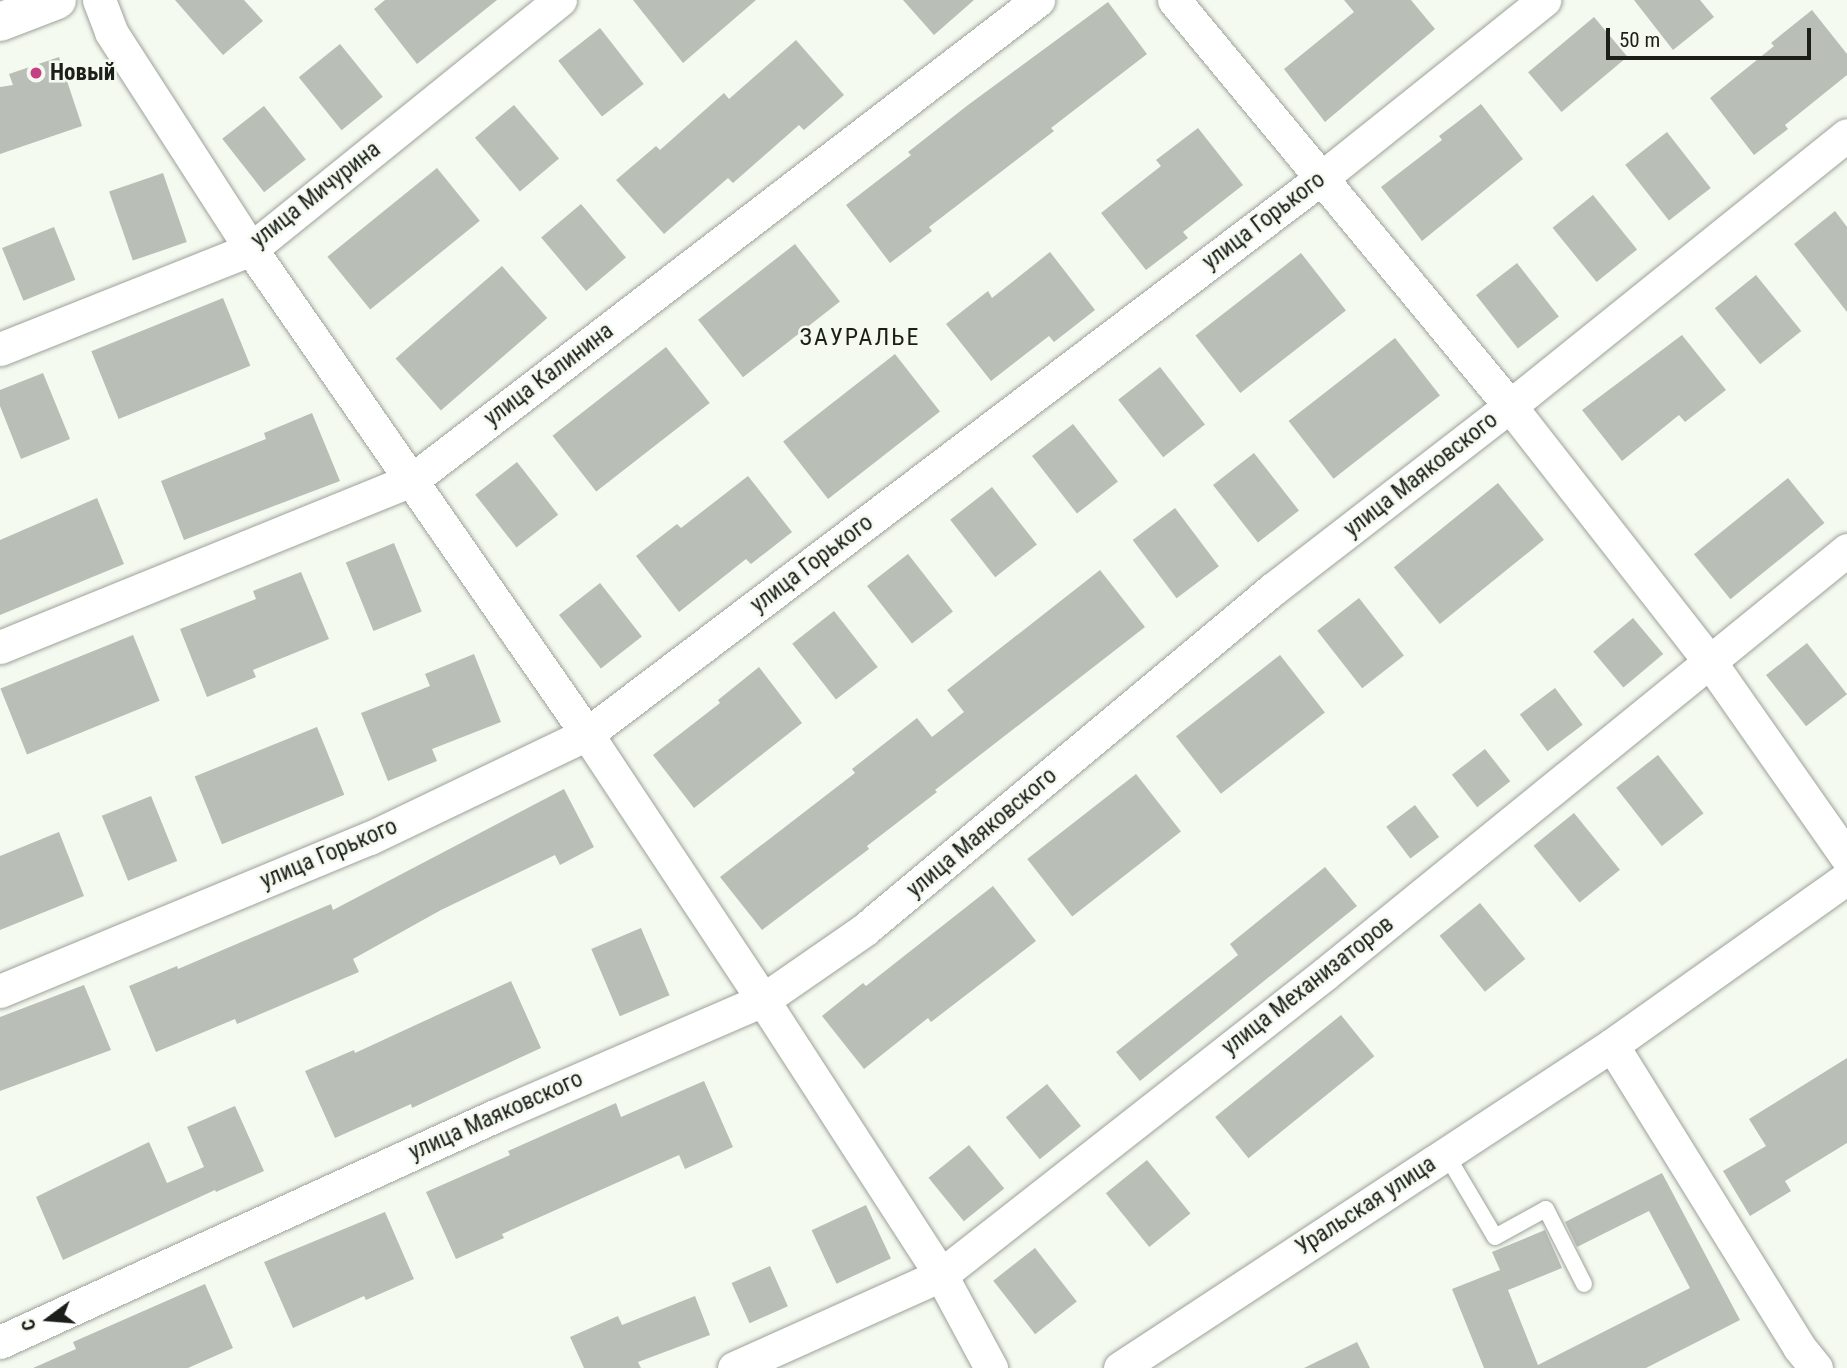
<!DOCTYPE html>
<meta charset="utf-8">
<style>
body{margin:0}
#map{position:relative;width:1847px;height:1368px;overflow:hidden;background:#f4faf0;font-family:"Roboto Condensed",sans-serif}
div>[style]{position:absolute}
.building>*{inset:0;background:#b9beb6;transform-origin:0 0}
.roads{filter:drop-shadow(0 0 2px #9da29a) drop-shadow(0 0 2px #9da29a)}
.service>*{height:16px;margin:-8px;padding:0 8px;transform-origin:8px;border-radius:8px;background:#fff}
.minor>*{height:33px;margin:-16.5px;padding:0 16.5px;transform-origin:16.5px;border-radius:16.5px;background:#fff}
.tertiary>*{height:38px;margin:-19px;padding:0 19px;transform-origin:19px;border-radius:19px;background:#fff}
.dots>*{width:19px;height:19px;translate:-50% -50%;box-sizing:border-box;border:4px solid #f4faf0;border-radius:50%}
span{translate:-50% -50%;white-space:nowrap;text-align:center;line-height:1.15;-webkit-text-stroke:5px #f4faf0;paint-order:stroke}
.poi-label{font-size:23px;color:#1c1e1a;font-weight:700}
.left{translate:0 -50%;text-align:left}
.street-label{font-size:23px;color:#1c1e1a}
.neighbourhood-label{font-size:24px;color:#1c1e1a;letter-spacing:2px}
.north{position:absolute;left:14px;top:1284px;width:70px;height:70px;-webkit-text-stroke:5px #f4faf0;paint-order:stroke;rotate:254deg;font-size:19px;font-weight:700;line-height:28px;text-align:center;color:#1c1e1a}
.north::after{content:'';display:block;margin:auto;width:24px;height:32px;background:#1c1e1a;clip-path:polygon(50% 0,100% 100%,50% 72%,0 100%)}
.scale{position:absolute;left:1606px;top:28px;width:205px;height:32px;box-sizing:border-box;border:4px solid #1c1e1a;border-top:0;padding-left:9px;font-size:21px;line-height:24px;white-space:nowrap;color:#1c1e1a;-webkit-text-stroke:5px #f4faf0;paint-order:stroke}
</style>
<div id="map">
<div class="building">
<i style="clip-path:polygon(175px 0,244px 0,263px 21px,223px 55px)"></i>
<i style="clip-path:polygon(385px 0,497px 0,417px 64px,374px 9px)"></i>
<i style="clip-path:polygon(633px 0,756px 0,683px 63px)"></i>
<i style="clip-path:polygon(903px 0,974px 0,934px 35px)"></i>
<i style="clip-path:polygon(1344px 0,1411px 0,1435px 29px,1325px 122px,1284px 69px,1354px 12px)"></i>
<i style="clip-path:polygon(1634px 0,1700px 0,1714px 17px,1673px 50px)"></i>
<i style="clip-path:polygon(1108px 2px,1147px 54px,1051px 128px,1054px 131px,929px 227px,932px 231px,890px 263px,846px 205px,911px 155px,908px 152px,968px 105px)"></i>
<i style="clip-path:polygon(1812px 10px,1847px 54px,1847px 75px,1785px 125px,1788px 129px,1754px 155px,1710px 98px,1774px 46px,1771px 43px)"></i>
<i style="left:1594px;top:17px;width:52px;height:86px;rotate:50deg"></i>
<i style="left:600px;top:28px;width:71px;height:53px;rotate:52deg"></i>
<i style="clip-path:polygon(796px 40px,844px 95px,804px 130px,799px 125px,733px 183px,728px 178px,664px 234px,616px 180px,656px 146px,660px 150px,724px 93px,729px 99px)"></i>
<i style="left:340px;top:44px;width:68px;height:53px;rotate:51deg"></i>
<i style="clip-path:polygon(59px 57px,82px 126px,0 154px,0 87px,13px 85px,9px 74px)"></i>
<i style="clip-path:polygon(1481px 104px,1523px 159px,1422px 241px,1381px 187px,1442px 140px,1439px 136px)"></i>
<i style="left:514px;top:105px;width:70px;height:51px;rotate:50deg"></i>
<i style="left:264px;top:106px;width:68px;height:53px;rotate:52deg"></i>
<i style="clip-path:polygon(1198px 128px,1243px 185px,1183px 232px,1188px 238px,1146px 270px,1101px 213px,1161px 166px,1156px 160px)"></i>
<i style="left:1667px;top:132px;width:71px;height:53px;rotate:52deg"></i>
<i style="left:437px;top:168px;width:68px;height:141px;rotate:51deg"></i>
<i style="left:163px;top:173px;width:73px;height:57px;rotate:71deg"></i>
<i style="left:1593px;top:195px;width:70px;height:52px;rotate:51deg"></i>
<i style="left:581px;top:204px;width:70px;height:52px;rotate:50deg"></i>
<i style="clip-path:polygon(1835px 211px,1847px 227px,1847px 312px,1794px 244px)"></i>
<i style="left:54px;top:227px;width:57px;height:56px;rotate:68deg"></i>
<i style="left:795px;top:244px;width:73px;height:123px;rotate:52deg"></i>
<i style="clip-path:polygon(1050px 252px,1095px 310px,1054px 342px,1049px 336px,991px 381px,946px 324px,988px 291px,992px 298px)"></i>
<i style="left:1301px;top:253px;width:73px;height:134px;rotate:52deg"></i>
<i style="left:1517px;top:263px;width:68px;height:52px;rotate:52deg"></i>
<i style="left:502px;top:266px;width:69px;height:141px;rotate:49deg"></i>
<i style="left:1756px;top:275px;width:72px;height:53px;rotate:51deg"></i>
<i style="left:223px;top:298px;width:73px;height:142px;rotate:68deg"></i>
<i style="clip-path:polygon(1682px 335px,1726px 390px,1685px 422px,1679px 415px,1622px 461px,1582px 410px)"></i>
<i style="left:1395px;top:338px;width:73px;height:135px;rotate:52deg"></i>
<i style="left:666px;top:347px;width:71px;height:144px;rotate:52deg"></i>
<i style="left:895px;top:354px;width:73px;height:142px;rotate:52deg"></i>
<i style="left:1160px;top:367px;width:73px;height:53px;rotate:52deg"></i>
<i style="clip-path:polygon(43px 373px,70px 439px,21px 459px,0 406px,0 390px)"></i>
<i style="clip-path:polygon(312px 413px,340px 481px,184px 540px,161px 481px,266px 439px,264px 433px)"></i>
<i style="left:1073px;top:424px;width:73px;height:52px;rotate:52deg"></i>
<i style="left:1254px;top:453px;width:73px;height:52px;rotate:52deg"></i>
<i style="left:517px;top:462px;width:67px;height:53px;rotate:52deg"></i>
<i style="clip-path:polygon(748px 476px,792px 532px,751px 564px,746px 559px,679px 612px,636px 556px,677px 524px,681px 528px)"></i>
<i style="left:1788px;top:478px;width:58px;height:121px;rotate:51deg"></i>
<i style="left:1498px;top:483px;width:73px;height:134px;rotate:51deg"></i>
<i style="left:992px;top:487px;width:73px;height:53px;rotate:52deg"></i>
<i style="clip-path:polygon(97px 498px,124px 564px,0 615px,0 540px)"></i>
<i style="left:1175px;top:508px;width:73px;height:53px;rotate:53deg"></i>
<i style="left:394px;top:543px;width:74px;height:52px;rotate:68deg"></i>
<i style="left:908px;top:554px;width:73px;height:52px;rotate:52deg"></i>
<i style="clip-path:polygon(1100px 570px,1145px 627px,935px 790px,937px 792px,867px 846px,869px 849px,762px 930px,720px 877px,855px 773px,852px 769px,917px 718px,932px 737px,964px 712px,947px 690px)"></i>
<i style="clip-path:polygon(301px 572px,329px 639px,253px 670px,256px 677px,207px 697px,180px 629px,256px 599px,253px 591px)"></i>
<i style="left:600px;top:583px;width:68px;height:52px;rotate:52deg"></i>
<i style="left:1359px;top:598px;width:73px;height:53px;rotate:52deg"></i>
<i style="left:834px;top:611px;width:71px;height:53px;rotate:52deg"></i>
<i style="left:1633px;top:618px;width:47px;height:52px;rotate:50deg"></i>
<i style="left:133px;top:635px;width:71px;height:143px;rotate:68deg"></i>
<i style="left:1807px;top:643px;width:65px;height:52px;rotate:52deg"></i>
<i style="clip-path:polygon(474px 654px,501px 722px,432px 749px,437px 761px,388px 781px,361px 713px,430px 686px,425px 674px)"></i>
<i style="left:1280px;top:655px;width:73px;height:132px;rotate:52deg"></i>
<i style="clip-path:polygon(759px 667px,802px 723px,694px 808px,653px 755px,720px 703px,718px 700px)"></i>
<i style="left:1555px;top:688px;width:46px;height:44px;rotate:53deg"></i>
<i style="left:317px;top:727px;width:73px;height:132px;rotate:68deg"></i>
<i style="left:1485px;top:749px;width:41px;height:42px;rotate:52deg"></i>
<i style="left:1658px;top:755px;width:74px;height:53px;rotate:52deg"></i>
<i style="left:1136px;top:774px;width:73px;height:138px;rotate:52deg"></i>
<i style="clip-path:polygon(564px 789px,594px 847px,560px 865px,555px 855px,441px 910px,353px 959px,359px 972px,237px 1024px,235px 1019px,156px 1052px,129px 986px,177px 966px,178px 969px,331px 904px,333px 910px)"></i>
<i style="left:151px;top:796px;width:70px;height:53px;rotate:68deg"></i>
<i style="left:1415px;top:805px;width:40px;height:36px;rotate:53deg"></i>
<i style="left:1574px;top:813px;width:73px;height:52px;rotate:51deg"></i>
<i style="clip-path:polygon(59px 832px,84px 896px,0 930px,0 856px)"></i>
<i style="clip-path:polygon(1325px 867px,1357px 906px,1140px 1081px,1116px 1052px,1238px 955px,1230px 944px)"></i>
<i style="clip-path:polygon(993px 886px,1036px 941px,931px 1022px,928px 1018px,864px 1069px,822px 1016px,863px 983px,866px 986px)"></i>
<i style="left:1480px;top:903px;width:72px;height:52px;rotate:51deg"></i>
<i style="left:641px;top:928px;width:73px;height:54px;rotate:67deg"></i>
<i style="clip-path:polygon(511px 981px,541px 1048px,412px 1108px,411px 1104px,335px 1138px,305px 1071px,354px 1050px,355px 1053px)"></i>
<i style="clip-path:polygon(84px 985px,111px 1050px,0 1091px,0 1017px)"></i>
<i style="left:1341px;top:1015px;width:53px;height:162px;rotate:51deg"></i>
<i style="clip-path:polygon(1847px 1058px,1847px 1143px,1785px 1181px,1791px 1191px,1750px 1216px,1723px 1171px,1766px 1146px,1749px 1119px)"></i>
<i style="clip-path:polygon(704px 1081px,733px 1147px,685px 1169px,679px 1155px,502px 1234px,504px 1238px,456px 1259px,426px 1192px,510px 1155px,508px 1151px,616px 1103px,621px 1117px)"></i>
<i style="left:1047px;top:1084px;width:54px;height:53px;rotate:51deg"></i>
<i style="clip-path:polygon(235px 1106px,264px 1171px,216px 1192px,215px 1190px,63px 1260px,36px 1197px,149px 1142px,167px 1183px,204px 1167px,187px 1127px)"></i>
<i style="left:969px;top:1145px;width:56px;height:52px;rotate:51deg"></i>
<i style="left:1147px;top:1160px;width:69px;height:53px;rotate:51deg"></i>
<i style="clip-path:polygon(1662px 1173px,1740px 1320px,1646px 1368px,1484px 1368px,1452px 1289px,1500px 1270px,1492px 1252px,1545px 1230px,1562px 1268px,1508px 1290px,1538px 1365px,1690px 1288px,1649px 1211px,1577px 1247px,1565px 1222px)"></i>
<i style="left:866px;top:1205px;width:59px;height:60px;rotate:65deg"></i>
<i style="clip-path:polygon(385px 1212px,414px 1279px,366px 1300px,364px 1296px,293px 1328px,264px 1262px)"></i>
<i style="left:1035px;top:1248px;width:68px;height:53px;rotate:52deg"></i>
<i style="left:770px;top:1266px;width:44px;height:42px;rotate:66deg"></i>
<i style="clip-path:polygon(205px 1284px,233px 1348px,188px 1368px,33px 1368px,76px 1349px,73px 1342px)"></i>
<i style="clip-path:polygon(695px 1296px,710px 1335px,638px 1362px,641px 1368px,584px 1368px,570px 1337px,618px 1316px,622px 1325px)"></i>
<i style="clip-path:polygon(1357px 1342px,1370px 1368px,1304px 1368px)"></i>
</div>
<div class="roads">
<div class="service">
<i style="left:1446px;top:1154px;width:96px;rotate:59.4deg"></i>
<i style="left:1495px;top:1237px;width:58px;rotate:-28.8deg"></i>
<i style="left:1546px;top:1209px;width:84px;rotate:63.1deg"></i>
</div>
<div class="minor">
<i style="left:99px;top:0;width:34px;rotate:69deg"></i>
<i style="left:111px;top:32px;width:258px;rotate:57.2deg"></i>
<i style="left:251px;top:249px;width:590px;rotate:55.29deg"></i>
<i style="left:587px;top:734px;width:319px;rotate:56.5deg"></i>
<i style="left:763px;top:1000px;width:328px;rotate:57.1deg"></i>
<i style="left:941px;top:1275px;width:106px;rotate:61.7deg"></i>
<i style="left:1174px;top:0;width:527px;rotate:50.39deg"></i>
<i style="left:1510px;top:406px;width:325px;rotate:52deg"></i>
<i style="left:1710px;top:662px;width:239px;rotate:55deg"></i>
<i style="left:0;top:349px;width:270px;rotate:-21.7deg"></i>
<i style="left:251px;top:249px;width:397px;rotate:-38.9deg"></i>
<i style="left:0;top:647px;width:445px;rotate:-22.1deg"></i>
<i style="left:412px;top:480px;width:789px;rotate:-37.48deg"></i>
<i style="left:0;top:991px;width:400px;rotate:-22.5deg"></i>
<i style="left:370px;top:838px;width:241px;rotate:-25.6deg"></i>
<i style="left:587px;top:734px;width:919px;rotate:-37.13deg"></i>
<i style="left:1320px;top:179px;width:287px;rotate:-38.6deg"></i>
<i style="left:1612px;top:1045px;width:355px;rotate:58.2deg"></i>
<i style="left:1799px;top:1347px;width:27px;rotate:51deg"></i>
<i style="left:0;top:1342px;width:546px;rotate:-24.55deg"></i>
<i style="left:497px;top:1115px;width:290px;rotate:-23.4deg"></i>
<i style="left:763px;top:1000px;width:123px;rotate:-34.7deg"></i>
<i style="left:864px;top:930px;width:533px;rotate:-39.82deg"></i>
<i style="left:1273px;top:589px;width:299px;rotate:-37.7deg"></i>
<i style="left:1510px;top:406px;width:432px;rotate:-38.8deg"></i>
<i style="left:734px;top:1368px;width:227px;rotate:-24.2deg"></i>
<i style="left:941px;top:1275px;width:489px;rotate:-38.1deg"></i>
<i style="left:1326px;top:973px;width:671px;rotate:-39.07deg"></i>
<i style="left:1120px;top:1368px;width:589px;rotate:-33.29deg"></i>
<i style="left:1612px;top:1045px;width:288px;rotate:-35.4deg"></i>
</div>
<div class="tertiary">
<i style="left:0;top:22px;width:61px;rotate:-21.1deg"></i>
</div>
</div>
<div class="dots">
<i style="left:36px;top:73px;background:#c44083"></i>
</div>
<div class="poi-label">
<span class="left" style="left:50px;top:73px">Новый</span>
</div>
<div class="street-label">
<span style="left:316px;top:195px;rotate:-38deg">улица Мичурина</span>
<span style="left:1264px;top:221px;rotate:-37deg">улица Горького</span>
<span style="left:549px;top:375px;rotate:-37deg">улица Калинина</span>
<span style="left:1421px;top:475px;rotate:-38deg">улица Маяковского</span>
<span style="left:812px;top:564px;rotate:-37deg">улица Горького</span>
<span style="left:982px;top:833px;rotate:-40deg">улица Маяковского</span>
<span style="left:329px;top:854px;rotate:-23deg">улица Горького</span>
<span style="left:1308px;top:986px;rotate:-38deg">улица Механизаторов</span>
<span style="left:496px;top:1116px;rotate:-24deg">улица Маяковского</span>
<span style="left:1366px;top:1206px;rotate:-33deg">Уральская улица</span>
</div>
<div class="neighbourhood-label">
<span style="left:860px;top:338px">ЗАУРАЛЬЕ</span>
</div>
<div class="north">С</div>
<div class="scale">50 m</div>
</div>
